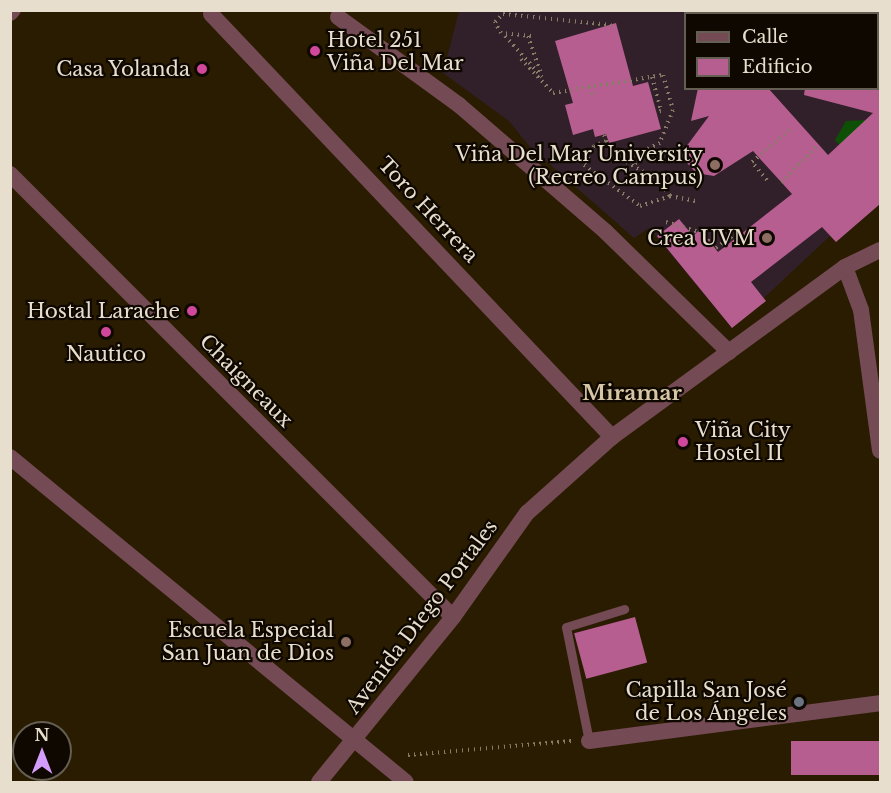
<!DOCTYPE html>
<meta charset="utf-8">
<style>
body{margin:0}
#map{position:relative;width:891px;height:793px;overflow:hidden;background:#2a1c01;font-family:"Libre Baskerville",serif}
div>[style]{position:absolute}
.education>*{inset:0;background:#312029}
.green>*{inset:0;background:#0e4f06}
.building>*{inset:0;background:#b75e91;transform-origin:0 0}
.path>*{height:4px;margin-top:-2px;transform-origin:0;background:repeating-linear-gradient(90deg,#877c66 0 1.5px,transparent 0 6px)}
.service>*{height:9px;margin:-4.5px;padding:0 4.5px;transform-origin:4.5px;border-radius:4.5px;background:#744a54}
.minor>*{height:16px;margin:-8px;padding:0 8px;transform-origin:8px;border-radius:8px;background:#744a54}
.dots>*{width:16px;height:16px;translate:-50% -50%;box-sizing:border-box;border:3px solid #0e0801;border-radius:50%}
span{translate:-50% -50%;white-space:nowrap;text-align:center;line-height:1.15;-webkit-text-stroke:4.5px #0e0801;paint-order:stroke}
.poi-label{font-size:20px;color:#e7dece}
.left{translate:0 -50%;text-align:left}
.right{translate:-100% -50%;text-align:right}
.street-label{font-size:20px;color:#e7dece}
.neighbourhood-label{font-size:21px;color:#d7c6a6;font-weight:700}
.frame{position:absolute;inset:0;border:12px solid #e7dece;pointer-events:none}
.legend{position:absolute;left:684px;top:12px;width:195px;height:78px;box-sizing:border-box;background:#0e0801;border:2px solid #655e53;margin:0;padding:8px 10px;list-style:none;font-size:18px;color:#e7dece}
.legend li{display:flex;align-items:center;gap:12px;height:30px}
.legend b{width:30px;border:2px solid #655e53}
.north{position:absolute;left:12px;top:721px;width:60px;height:60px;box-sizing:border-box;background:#0e0801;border:2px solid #655e53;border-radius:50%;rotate:0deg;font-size:16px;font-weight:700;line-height:24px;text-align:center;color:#e7dece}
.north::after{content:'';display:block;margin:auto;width:21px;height:27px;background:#d49cfb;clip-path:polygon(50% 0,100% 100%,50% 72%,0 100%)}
</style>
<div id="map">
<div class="education">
<i style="clip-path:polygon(459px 11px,711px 11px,686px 14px,686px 88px,878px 88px,880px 79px,880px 204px,836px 242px,830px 236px,732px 328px,649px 228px,634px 238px,530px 147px,509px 121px,443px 73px)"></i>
</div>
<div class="green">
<i style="clip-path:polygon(866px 120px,861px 169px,835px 140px,846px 121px)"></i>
</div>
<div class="building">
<i style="clip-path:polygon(616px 23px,633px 86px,648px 82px,661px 129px,609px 143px,606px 134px,595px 137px,593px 129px,573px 135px,565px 105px,573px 103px,555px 41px)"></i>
<i style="clip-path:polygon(698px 88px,768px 88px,828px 155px,873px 113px,804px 95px,805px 88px,880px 88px,880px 204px,836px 242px,822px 227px,751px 282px,766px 301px,732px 328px,657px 236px,679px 219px,693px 236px,700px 229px,718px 252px,792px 194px,753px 151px,714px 176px,696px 173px,680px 155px,709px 116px,691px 121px)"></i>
<i style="left:635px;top:617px;width:47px;height:63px;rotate:75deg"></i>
<i style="left:880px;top:741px;width:34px;height:89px;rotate:90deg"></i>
</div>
<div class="path">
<i style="left:505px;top:36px;width:55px;rotate:47.9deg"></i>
<i style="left:528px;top:36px;width:39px;rotate:71deg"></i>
<i style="left:531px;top:36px;width:30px;rotate:-174deg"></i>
<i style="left:501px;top:33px;width:13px;rotate:-119deg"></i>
<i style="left:495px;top:22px;width:11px;rotate:-45deg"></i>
<i style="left:503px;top:14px;width:109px;rotate:5.8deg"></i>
<i style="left:521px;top:59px;width:47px;rotate:46.7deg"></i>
<i style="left:553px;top:93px;width:111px;rotate:-9.3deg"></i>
<i style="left:663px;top:75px;width:36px;rotate:74deg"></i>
<i style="left:673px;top:110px;width:35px;rotate:112deg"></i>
<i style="left:660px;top:143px;width:21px;rotate:155deg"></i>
<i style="left:641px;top:152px;width:16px;rotate:117deg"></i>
<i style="left:652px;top:77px;width:35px;rotate:75deg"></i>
<i style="left:661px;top:111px;width:5px;rotate:169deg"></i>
<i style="left:590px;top:87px;width:10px;rotate:73deg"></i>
<i style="left:604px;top:135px;width:19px;rotate:69deg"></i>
<i style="left:611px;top:153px;width:54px;rotate:29.9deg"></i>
<i style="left:658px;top:180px;width:20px;rotate:53deg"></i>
<i style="left:606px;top:141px;width:13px;rotate:157deg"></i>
<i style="left:594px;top:146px;width:21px;rotate:118deg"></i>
<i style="left:584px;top:165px;width:69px;rotate:36.2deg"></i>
<i style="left:640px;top:206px;width:32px;rotate:-18deg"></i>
<i style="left:670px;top:196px;width:26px;rotate:11deg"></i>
<i style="left:767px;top:180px;width:23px;rotate:-130deg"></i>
<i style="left:752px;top:162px;width:51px;rotate:-40.2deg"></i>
<i style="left:781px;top:182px;width:53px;rotate:-44.2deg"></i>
<i style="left:666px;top:222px;width:39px;rotate:17deg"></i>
<i style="left:709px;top:241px;width:14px;rotate:-34deg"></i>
<i style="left:716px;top:248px;width:21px;rotate:-37deg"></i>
<i style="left:408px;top:755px;width:164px;rotate:-4.9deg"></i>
</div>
<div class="service">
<i style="left:589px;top:741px;width:116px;rotate:-101.4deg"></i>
<i style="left:566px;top:627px;width:61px;rotate:-17.2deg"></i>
</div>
<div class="minor">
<i style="left:10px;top:13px;width:4px;rotate:-45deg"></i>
<i style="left:211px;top:14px;width:583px;rotate:46.53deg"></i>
<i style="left:338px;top:17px;width:150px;rotate:36deg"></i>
<i style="left:459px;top:105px;width:194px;rotate:40.8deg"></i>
<i style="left:606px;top:232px;width:172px;rotate:44.3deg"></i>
<i style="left:10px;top:174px;width:626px;rotate:45deg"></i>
<i style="left:845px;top:267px;width:46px;rotate:69.6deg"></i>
<i style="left:861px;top:310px;width:142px;rotate:82.3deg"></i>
<i style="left:10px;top:457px;width:512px;rotate:39.38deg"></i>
<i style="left:589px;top:741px;width:293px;rotate:-7.4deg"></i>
<i style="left:319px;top:782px;width:213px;rotate:-50.9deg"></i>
<i style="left:453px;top:617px;width:128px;rotate:-54.6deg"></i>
<i style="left:527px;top:513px;width:114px;rotate:-41.8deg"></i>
<i style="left:612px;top:437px;width:288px;rotate:-36.1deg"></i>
<i style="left:845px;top:267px;width:39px;rotate:-26deg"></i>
</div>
<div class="dots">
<i style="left:315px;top:51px;background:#d1479c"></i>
<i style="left:202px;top:69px;background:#d1479c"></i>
<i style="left:715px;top:165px;background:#8d6e63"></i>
<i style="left:767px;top:238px;background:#8d6e63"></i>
<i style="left:192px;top:311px;background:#d1479c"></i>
<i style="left:106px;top:332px;background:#d1479c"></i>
<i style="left:683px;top:442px;background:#d1479c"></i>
<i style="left:346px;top:642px;background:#8d6e63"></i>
<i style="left:799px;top:702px;background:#6b7280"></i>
</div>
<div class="poi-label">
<span class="left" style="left:327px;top:52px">Hotel 251<br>Viña Del Mar</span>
<span class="right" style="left:190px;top:69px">Casa Yolanda</span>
<span class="right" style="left:703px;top:166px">Viña Del Mar University<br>(Recreo Campus)</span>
<span class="right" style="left:755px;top:238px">Crea UVM</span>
<span class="right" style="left:180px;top:311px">Hostal Larache</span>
<span style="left:106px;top:354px">Nautico</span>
<span class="left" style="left:695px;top:442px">Viña City<br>Hostel II</span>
<span class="right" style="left:334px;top:642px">Escuela Especial<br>San Juan de Dios</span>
<span class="right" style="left:787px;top:702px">Capilla San José<br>de Los Ángeles</span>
</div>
<div class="street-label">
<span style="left:428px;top:210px;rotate:47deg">Toro Herrera</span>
<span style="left:246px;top:381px;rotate:45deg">Chaigneaux</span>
<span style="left:422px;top:617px;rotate:-53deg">Avenida Diego Portales</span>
</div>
<div class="neighbourhood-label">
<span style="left:632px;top:393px">Miramar</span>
</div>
<div class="frame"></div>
<ul class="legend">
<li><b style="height:8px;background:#744a54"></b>Calle</li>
<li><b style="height:16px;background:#b75e91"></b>Edificio</li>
</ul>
<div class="north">N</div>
</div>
